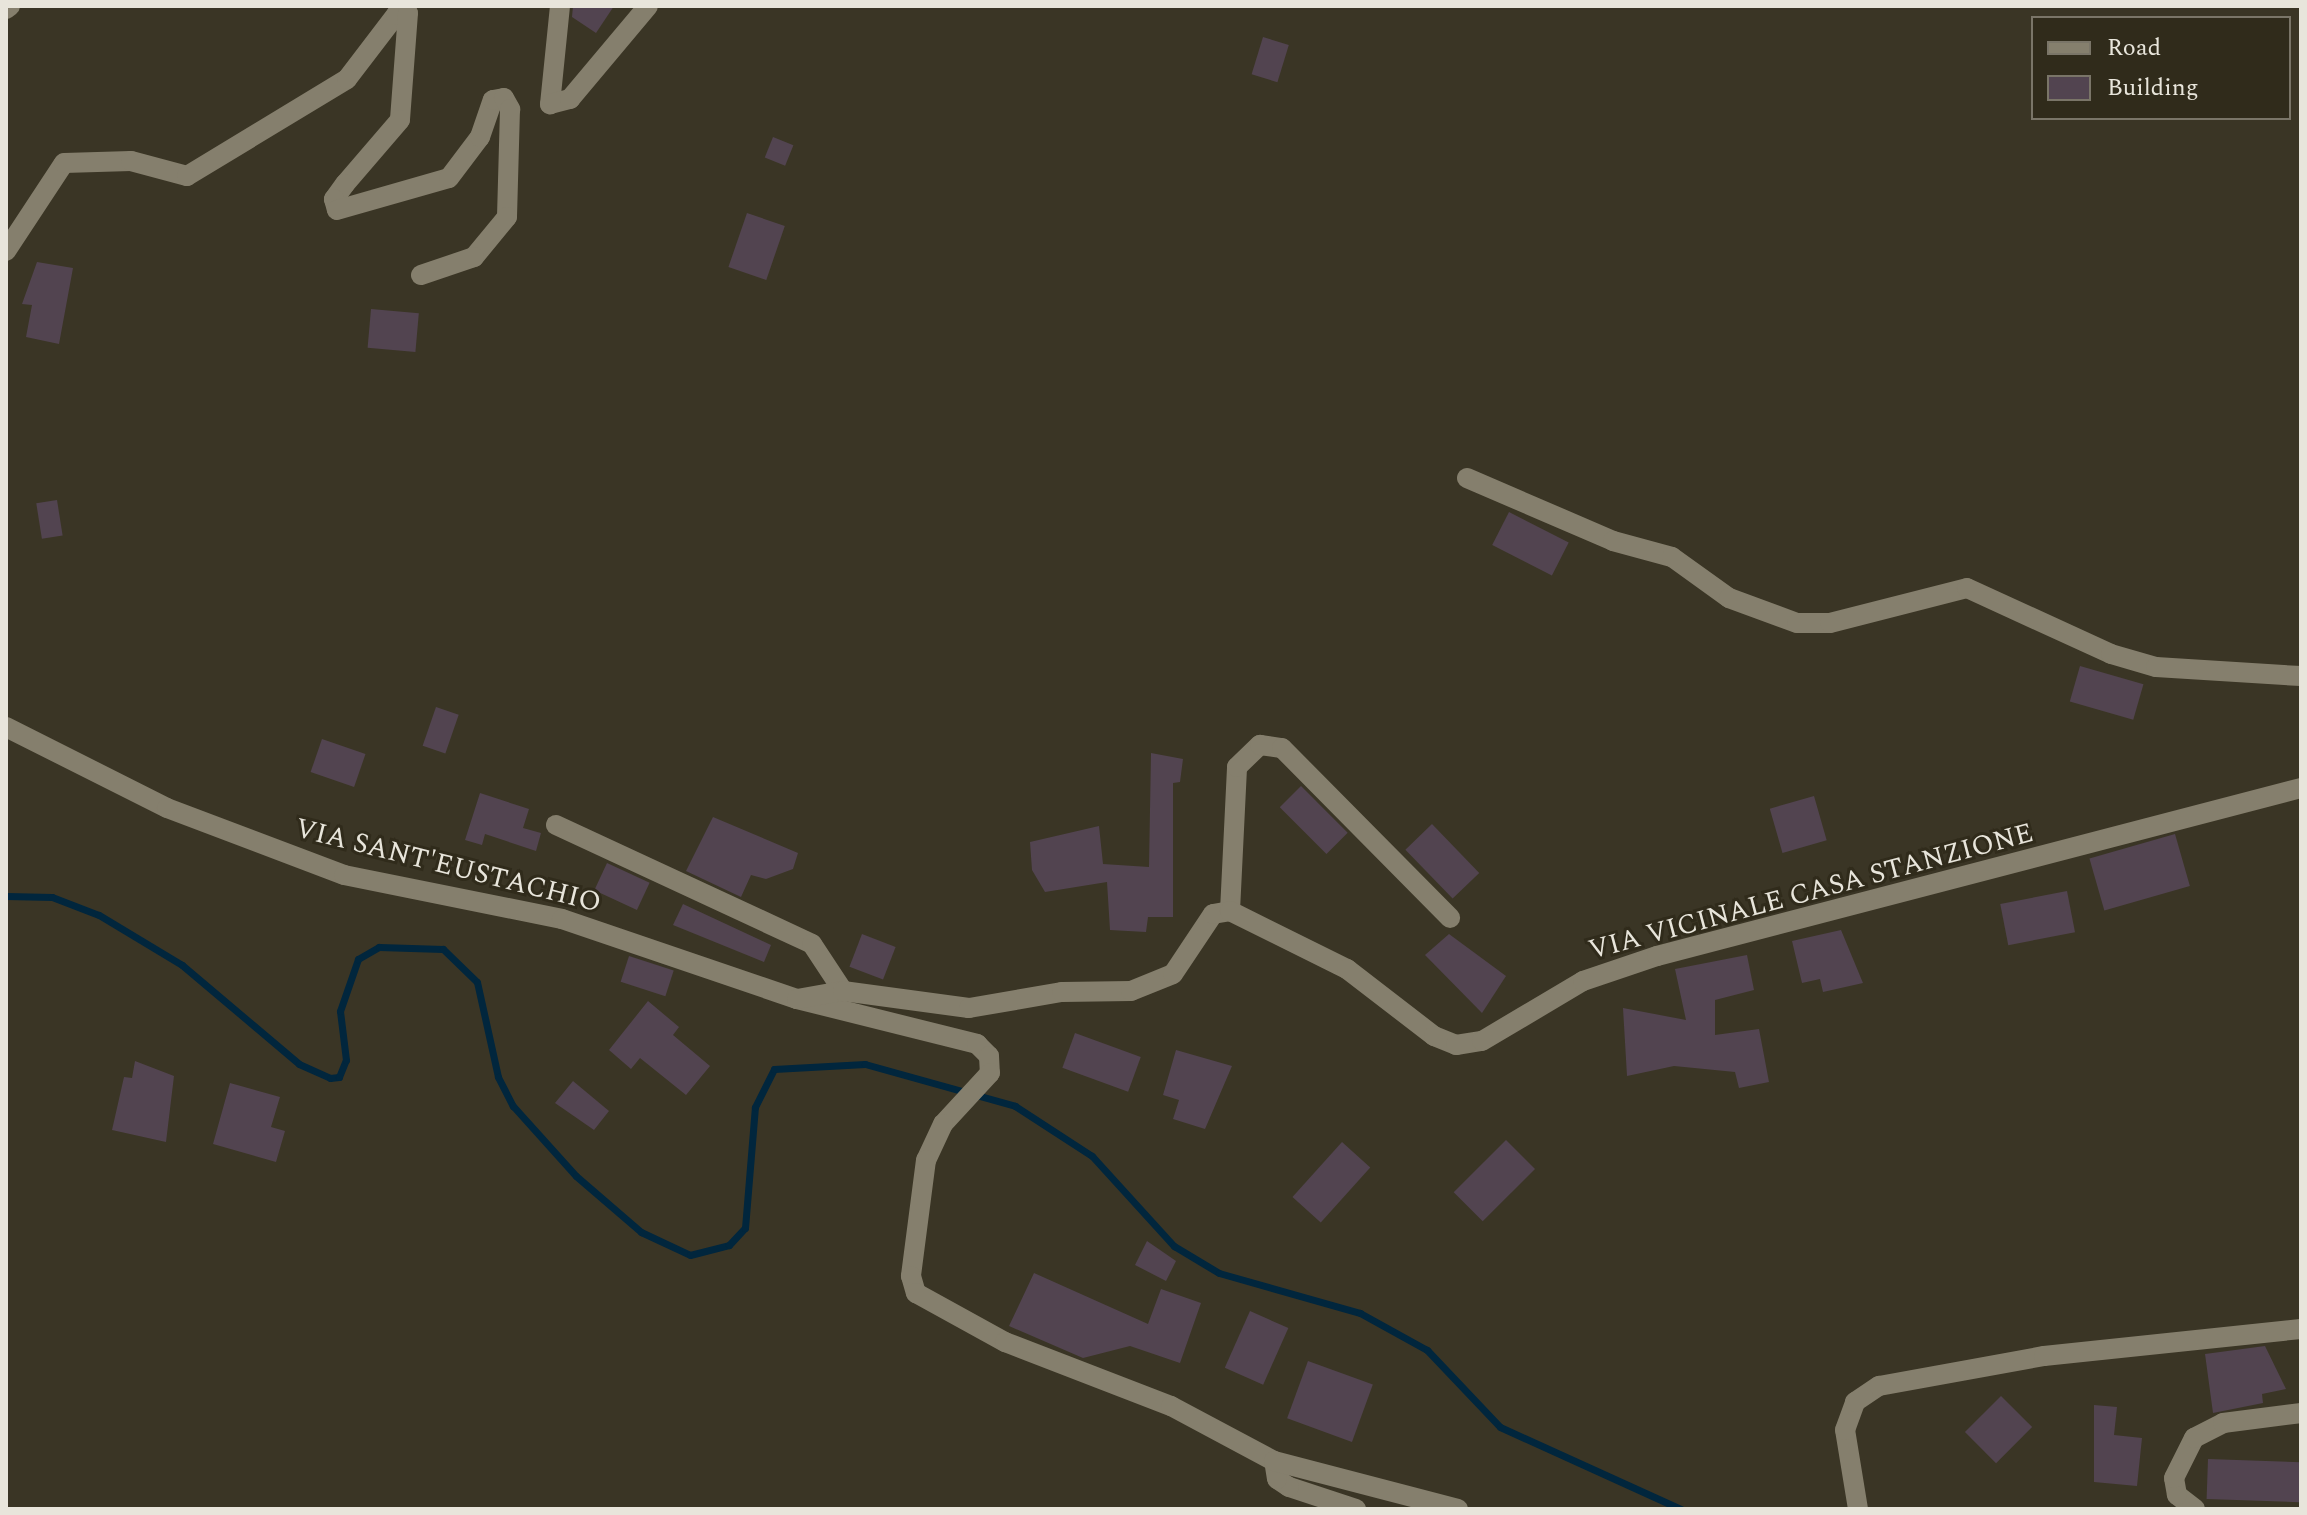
<!DOCTYPE html>
<style>
body{margin:0}
#map{position:relative;width:2307px;height:1515px;overflow:hidden;background:#3a3525;font-family:Spectral,serif}
div>[style]{position:absolute}
.stream>*{height:7px;margin:-3.5px;padding:0 3.5px;transform-origin:3.5px;border-radius:3.5px;background:#01263d}
.building>*{inset:0;background:#524450;transform-origin:0 0}
.street>*{height:20px;margin:-10px;padding:0 10px;transform-origin:10px;border-radius:10px;background:#857f6d}
.secondary>*{height:20px;margin:-10px;padding:0 10px;transform-origin:10px;border-radius:10px;background:#857f6d}
span{translate:-50% -50%;white-space:nowrap;text-align:center;line-height:1.15;-webkit-text-stroke:6px #302b1b;paint-order:stroke}
.street-label{font-size:28px;color:#e8e5db}
.frame{position:absolute;inset:0;border:8px solid #e8e5db;pointer-events:none}
.legend{position:absolute;left:2031px;top:16px;width:260px;height:104px;box-sizing:border-box;background:#302b1b;border:2px solid #7a7568;margin:0;padding:10px 14px;list-style:none;font-size:24px;color:#e8e5db}
.legend li{display:flex;align-items:center;gap:16px;height:40px}
.legend b{width:40px;border:2px solid #7a7568}
</style>
<div id="map">
<div class="stream">
<i style="left:6px;top:896px;width:46px;rotate:1.2deg"></i>
<i style="left:52px;top:897px;width:50px;rotate:21deg"></i>
<i style="left:99px;top:915px;width:97px;rotate:31.1deg"></i>
<i style="left:182px;top:965px;width:153px;rotate:40.2deg"></i>
<i style="left:299px;top:1064px;width:34px;rotate:24deg"></i>
<i style="left:330px;top:1078px;width:9px;rotate:-6deg"></i>
<i style="left:339px;top:1077px;width:18px;rotate:-68deg"></i>
<i style="left:346px;top:1060px;width:49px;rotate:-97deg"></i>
<i style="left:340px;top:1011px;width:55px;rotate:-70.9deg"></i>
<i style="left:358px;top:959px;width:24px;rotate:-30deg"></i>
<i style="left:379px;top:947px;width:64px;rotate:1.8deg"></i>
<i style="left:443px;top:949px;width:47px;rotate:44.1deg"></i>
<i style="left:477px;top:982px;width:97px;rotate:77.5deg"></i>
<i style="left:498px;top:1077px;width:33px;rotate:63deg"></i>
<i style="left:513px;top:1106px;width:94px;rotate:48deg"></i>
<i style="left:576px;top:1176px;width:86px;rotate:40.7deg"></i>
<i style="left:641px;top:1232px;width:54px;rotate:25.1deg"></i>
<i style="left:690px;top:1255px;width:40px;rotate:-14.4deg"></i>
<i style="left:729px;top:1245px;width:23px;rotate:-47deg"></i>
<i style="left:745px;top:1228px;width:121px;rotate:-85.3deg"></i>
<i style="left:755px;top:1107px;width:42px;rotate:-63.4deg"></i>
<i style="left:774px;top:1069px;width:91px;rotate:-3.1deg"></i>
<i style="left:865px;top:1064px;width:156px;rotate:15.6deg"></i>
<i style="left:1015px;top:1106px;width:92px;rotate:33deg"></i>
<i style="left:1092px;top:1156px;width:122px;rotate:47.7deg"></i>
<i style="left:1174px;top:1246px;width:52px;rotate:31deg"></i>
<i style="left:1219px;top:1273px;width:147px;rotate:15.8deg"></i>
<i style="left:1360px;top:1313px;width:77px;rotate:28.9deg"></i>
<i style="left:1427px;top:1350px;width:106px;rotate:46.5deg"></i>
<i style="left:1500px;top:1427px;width:199px;rotate:24.4deg"></i>
</div>
<div class="building">
<i style="clip-path:polygon(573px 6px,614px 6px,596px 33px,572px 17px)"></i>
<i style="left:1263px;top:37px;width:27px;height:39px;rotate:17deg"></i>
<i style="left:773px;top:137px;width:22px;height:22px;rotate:22deg"></i>
<i style="left:747px;top:213px;width:40px;height:57px;rotate:19deg"></i>
<i style="clip-path:polygon(37px 262px,73px 268px,59px 344px,26px 337px,32px 305px,22px 304px)"></i>
<i style="left:371px;top:309px;width:48px;height:39px;rotate:5deg"></i>
<i style="left:57px;top:500px;width:36px;height:21px;rotate:81deg"></i>
<i style="left:1509px;top:512px;width:67px;height:37px;rotate:27deg"></i>
<i style="left:2080px;top:666px;width:66px;height:37px;rotate:16deg"></i>
<i style="left:436px;top:707px;width:24px;height:41px;rotate:19deg"></i>
<i style="left:322px;top:739px;width:46px;height:35px;rotate:19deg"></i>
<i style="clip-path:polygon(1151px 753px,1183px 759px,1180px 782px,1173px 783px,1173px 917px,1148px 917px,1146px 932px,1110px 930px,1107px 882px,1045px 892px,1032px 870px,1030px 842px,1099px 826px,1103px 864px,1149px 867px)"></i>
<i style="left:1301px;top:786px;width:66px;height:30px;rotate:45deg"></i>
<i style="clip-path:polygon(480px 793px,529px 809px,523px 828px,541px 833px,536px 851px,485px 834px,482px 845px,465px 840px)"></i>
<i style="left:1814px;top:796px;width:46px;height:46px;rotate:74deg"></i>
<i style="clip-path:polygon(713px 817px,798px 853px,793px 869px,766px 879px,751px 875px,741px 897px,686px 871px)"></i>
<i style="left:1432px;top:824px;width:68px;height:37px;rotate:46deg"></i>
<i style="left:2175px;top:834px;width:54px;height:89px;rotate:74deg"></i>
<i style="left:607px;top:863px;width:47px;height:30px;rotate:25deg"></i>
<i style="left:2067px;top:891px;width:42px;height:68px;rotate:79deg"></i>
<i style="clip-path:polygon(683px 904px,771px 945px,764px 962px,673px 925px)"></i>
<i style="clip-path:polygon(1841px 930px,1863px 983px,1823px 992px,1820px 979px,1802px 983px,1792px 941px)"></i>
<i style="left:862px;top:934px;width:36px;height:35px;rotate:21deg"></i>
<i style="clip-path:polygon(1449px 934px,1506px 976px,1482px 1013px,1425px 955px)"></i>
<i style="clip-path:polygon(1747px 955px,1754px 990px,1715px 1000px,1715px 1035px,1759px 1029px,1769px 1082px,1739px 1088px,1735px 1072px,1674px 1066px,1627px 1076px,1623px 1008px,1686px 1020px,1675px 969px)"></i>
<i style="left:629px;top:956px;width:47px;height:27px;rotate:18deg"></i>
<i style="clip-path:polygon(648px 1001px,679px 1027px,673px 1035px,710px 1066px,686px 1095px,640px 1058px,631px 1069px,609px 1050px)"></i>
<i style="left:1075px;top:1033px;width:70px;height:37px;rotate:20deg"></i>
<i style="clip-path:polygon(1176px 1050px,1232px 1066px,1205px 1129px,1173px 1119px,1179px 1100px,1163px 1095px)"></i>
<i style="clip-path:polygon(135px 1061px,174px 1076px,166px 1142px,112px 1130px,124px 1077px,132px 1078px)"></i>
<i style="clip-path:polygon(573px 1081px,609px 1111px,594px 1130px,555px 1103px)"></i>
<i style="clip-path:polygon(230px 1083px,280px 1097px,271px 1127px,285px 1131px,276px 1162px,213px 1144px)"></i>
<i style="left:1506px;top:1140px;width:41px;height:74px;rotate:45deg"></i>
<i style="left:1342px;top:1142px;width:38px;height:74px;rotate:42deg"></i>
<i style="clip-path:polygon(1147px 1241px,1176px 1261px,1166px 1281px,1135px 1265px)"></i>
<i style="clip-path:polygon(1034px 1273px,1148px 1324px,1161px 1289px,1201px 1303px,1180px 1363px,1130px 1346px,1083px 1358px,1009px 1326px)"></i>
<i style="left:1250px;top:1311px;width:42px;height:62px;rotate:24deg"></i>
<i style="clip-path:polygon(2265px 1346px,2286px 1389px,2262px 1394px,2263px 1403px,2213px 1413px,2205px 1354px)"></i>
<i style="left:1308px;top:1361px;width:69px;height:61px;rotate:20deg"></i>
<i style="left:2001px;top:1396px;width:44px;height:51px;rotate:45deg"></i>
<i style="clip-path:polygon(2094px 1405px,2117px 1407px,2114px 1435px,2142px 1438px,2137px 1486px,2094px 1482px)"></i>
<i style="left:2208px;top:1459px;width:93px;height:40px;rotate:2deg"></i>
</div>
<div class="street">
<i style="left:560px;top:6px;width:99px;rotate:95.8deg"></i>
<i style="left:550px;top:104px;width:21px;rotate:-14deg"></i>
<i style="left:570px;top:99px;width:121px;rotate:-50deg"></i>
<i style="left:6px;top:9px;width:5px;rotate:-37deg"></i>
<i style="left:6px;top:251px;width:105px;rotate:-56.6deg"></i>
<i style="left:64px;top:163px;width:67px;rotate:-1.7deg"></i>
<i style="left:131px;top:161px;width:58px;rotate:15deg"></i>
<i style="left:187px;top:176px;width:187px;rotate:-31.2deg"></i>
<i style="left:347px;top:79px;width:81px;rotate:-52.6deg"></i>
<i style="left:396px;top:15px;width:12px;rotate:-9deg"></i>
<i style="left:408px;top:13px;width:107px;rotate:94.3deg"></i>
<i style="left:400px;top:120px;width:84px;rotate:130.7deg"></i>
<i style="left:345px;top:184px;width:19px;rotate:126deg"></i>
<i style="left:334px;top:199px;width:11px;rotate:75deg"></i>
<i style="left:337px;top:210px;width:116px;rotate:-15.9deg"></i>
<i style="left:449px;top:178px;width:51px;rotate:-52.9deg"></i>
<i style="left:480px;top:137px;width:39px;rotate:-71deg"></i>
<i style="left:493px;top:100px;width:11px;rotate:-10deg"></i>
<i style="left:504px;top:98px;width:13px;rotate:61deg"></i>
<i style="left:510px;top:109px;width:108px;rotate:91.6deg"></i>
<i style="left:507px;top:217px;width:52px;rotate:129.5deg"></i>
<i style="left:474px;top:257px;width:56px;rotate:161.2deg"></i>
<i style="left:1467px;top:478px;width:159px;rotate:23.3deg"></i>
<i style="left:1613px;top:541px;width:61px;rotate:15.2deg"></i>
<i style="left:1672px;top:557px;width:70px;rotate:35.7deg"></i>
<i style="left:1729px;top:598px;width:72px;rotate:20.2deg"></i>
<i style="left:1797px;top:623px;width:33px"></i>
<i style="left:1830px;top:623px;width:141px;rotate:-14.3deg"></i>
<i style="left:1967px;top:588px;width:158px;rotate:24.6deg"></i>
<i style="left:2111px;top:654px;width:47px;rotate:16.1deg"></i>
<i style="left:2156px;top:667px;width:145px;rotate:3.6deg"></i>
<i style="left:6px;top:727px;width:180px;rotate:26.7deg"></i>
<i style="left:167px;top:808px;width:189px;rotate:20.7deg"></i>
<i style="left:344px;top:875px;width:222px;rotate:11.4deg"></i>
<i style="left:562px;top:919px;width:248px;rotate:18.8deg"></i>
<i style="left:797px;top:999px;width:186px;rotate:14deg"></i>
<i style="left:977px;top:1044px;width:17px;rotate:45deg"></i>
<i style="left:989px;top:1056px;width:17px;rotate:87deg"></i>
<i style="left:990px;top:1073px;width:69px;rotate:132.7deg"></i>
<i style="left:943px;top:1124px;width:40px;rotate:115deg"></i>
<i style="left:926px;top:1160px;width:117px;rotate:97.4deg"></i>
<i style="left:911px;top:1276px;width:18px;rotate:74deg"></i>
<i style="left:916px;top:1293px;width:102px;rotate:28.8deg"></i>
<i style="left:1005px;top:1342px;width:178px;rotate:21.1deg"></i>
<i style="left:1171px;top:1406px;width:117px;rotate:28.1deg"></i>
<i style="left:556px;top:825px;width:282px;rotate:24.9deg"></i>
<i style="left:812px;top:944px;width:56px;rotate:56.6deg"></i>
<i style="left:1230px;top:911px;width:144px;rotate:-87.2deg"></i>
<i style="left:1237px;top:767px;width:32px;rotate:-44deg"></i>
<i style="left:1260px;top:745px;width:22px;rotate:8deg"></i>
<i style="left:1282px;top:748px;width:239px;rotate:45.3deg"></i>
<i style="left:797px;top:999px;width:47px;rotate:-9.9deg"></i>
<i style="left:843px;top:991px;width:127px;rotate:7.7deg"></i>
<i style="left:969px;top:1008px;width:94px;rotate:-9.8deg"></i>
<i style="left:1062px;top:992px;width:69px;rotate:-0.8deg"></i>
<i style="left:1131px;top:991px;width:45px;rotate:-22deg"></i>
<i style="left:1173px;top:974px;width:72px;rotate:-56.3deg"></i>
<i style="left:1213px;top:914px;width:17px;rotate:-10deg"></i>
<i style="left:1230px;top:911px;width:131px;rotate:26.4deg"></i>
<i style="left:1347px;top:969px;width:110px;rotate:37.6deg"></i>
<i style="left:1434px;top:1036px;width:24px;rotate:22deg"></i>
<i style="left:1456px;top:1045px;width:26px;rotate:-9deg"></i>
<i style="left:1482px;top:1041px;width:117px;rotate:-30.7deg"></i>
<i style="left:1583px;top:981px;width:78px;rotate:-18.7deg"></i>
<i style="left:1657px;top:956px;width:666px;rotate:-14.62deg"></i>
</div>
<div class="secondary">
<i style="left:1356px;top:1509px;width:71px;rotate:-161.8deg"></i>
<i style="left:1289px;top:1487px;width:14px;rotate:-146deg"></i>
<i style="left:1277px;top:1479px;width:18px;rotate:-99deg"></i>
<i style="left:1274px;top:1461px;width:190px;rotate:14.6deg"></i>
<i style="left:1858px;top:1509px;width:80px;rotate:-99.3deg"></i>
<i style="left:1845px;top:1430px;width:30px;rotate:-70deg"></i>
<i style="left:1855px;top:1402px;width:29px;rotate:-34deg"></i>
<i style="left:1879px;top:1386px;width:168px;rotate:-10.3deg"></i>
<i style="left:2044px;top:1356px;width:258px;rotate:-6deg"></i>
<i style="left:2195px;top:1509px;width:23px;rotate:-142deg"></i>
<i style="left:2177px;top:1495px;width:17px;rotate:-100deg"></i>
<i style="left:2174px;top:1478px;width:45px;rotate:-63.4deg"></i>
<i style="left:2194px;top:1438px;width:33px;rotate:-27deg"></i>
<i style="left:2223px;top:1423px;width:79px;rotate:-7.3deg"></i>
</div>
<div class="street-label">
<span style="left:448px;top:866px;rotate:14deg">VIA SANT'EUSTACHIO</span>
<span style="left:1811px;top:892px;rotate:-15deg">VIA VICINALE CASA STANZIONE</span>
</div>
<div class="frame"></div>
<ul class="legend">
<li><b style="height:10px;background:#857f6d"></b>Road</li>
<li><b style="height:22px;background:#524450"></b>Building</li>
</ul>
</div>
